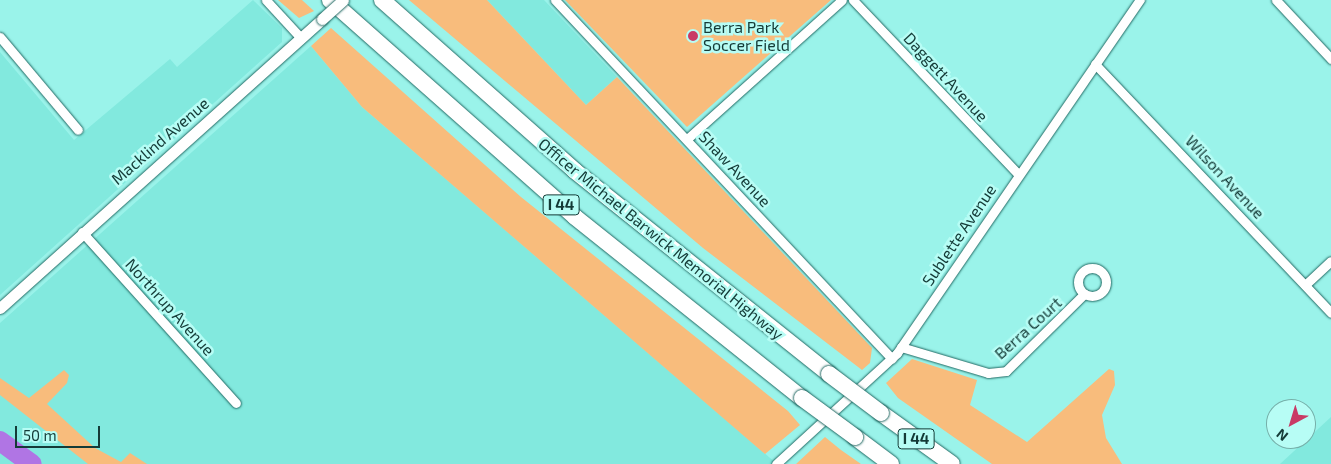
<!DOCTYPE html>
<style>
body{margin:0}
#map{position:relative;width:1331px;height:464px;overflow:hidden;background:#9af3ea;font-family:"Exo 2",sans-serif}
div>[style]{position:absolute}
.built>*{inset:0;background:#82e9de}
.green>*{inset:0;background:#f8bc7c}
.river>*{height:20px;margin:-10px;padding:0 10px;transform-origin:10px;border-radius:10px;background:#b075e4}
.roads{filter:drop-shadow(0 0 1px #226963) drop-shadow(0 0 1px #226963)}
.minor>*{height:9px;margin:-4.5px;padding:0 4.5px;transform-origin:4.5px;border-radius:4.5px;background:#fff}
.minor>.ring{margin:-4.5px;padding:0;box-sizing:content-box;background:none;border:9px solid #fff;border-radius:50%}
.tertiary>*{height:11px;margin:-5.5px;padding:0 5.5px;transform-origin:5.5px;border-radius:5.5px;background:#fff}
.motorway>*{height:16px;margin:-8px;padding:0 8px;transform-origin:8px;border-radius:8px;background:#fff}
.bridges{filter:drop-shadow(0 0 1px #226963) drop-shadow(0 0 1px #226963)}
.tertiary-bridge>*{height:11px;margin:-5.5px;padding:0 5.5px;transform-origin:5.5px;border-radius:5.5px;background:#fff}
.motorway-bridge>*{height:16px;margin:-8px;padding:0 8px;transform-origin:8px;border-radius:8px;background:#fff}
.dots>*{width:14px;height:14px;translate:-50% -50%;box-sizing:border-box;border:2px solid #b7fdf5;border-radius:50%}
span{translate:-50% -50%;white-space:nowrap;text-align:center;line-height:1.15;-webkit-text-stroke:5px #b7fdf5;paint-order:stroke}
.shield-label span{padding:1px 4px;background:#b7fdf5;border:1px solid;border-radius:4px;-webkit-text-stroke-width:0}
.shield-label{font-size:15px;color:#143b37;font-weight:700}
.poi-label{font-size:16px;color:#143b37}
.left{translate:0 -50%;text-align:left}
.street-label{font-size:16px;color:#143b37}
.north{position:absolute;left:1266px;top:399px;width:50px;height:50px;box-sizing:border-box;background:#b7fdf5;border:1px solid #76afa9;border-radius:50%;rotate:219deg;font-size:14px;font-weight:700;line-height:20px;text-align:center;color:#143b37}
.north::after{content:'';display:block;margin:auto;width:18px;height:22px;background:#c93a65;clip-path:polygon(50% 0,100% 100%,50% 72%,0 100%)}
.scale{position:absolute;left:15px;top:426px;width:85px;height:22px;box-sizing:border-box;border:2px solid #143b37;border-top:0;padding-left:6px;font-size:15px;line-height:18px;white-space:nowrap;color:#143b37;-webkit-text-stroke:4px #b7fdf5;paint-order:stroke}
</style>
<div id="map">
<div class="built">
<i style="clip-path:polygon(253px 0,282px 28px,282px 42px,0 295px,0 52px,74px 140px,170px 59px,177px 67px)"></i>
<i style="clip-path:polygon(487px 0,544px 0,617px 77px,586px 105px)"></i>
<i style="clip-path:polygon(311px 46px,362px 107px,777px 464px,0 464px,0 323px)"></i>
<i style="clip-path:polygon(1331px 417px,1331px 464px,1280px 464px)"></i>
</div>
<div class="green">
<i style="clip-path:polygon(278px 0,302px 0,314px 11px,299px 18px)"></i>
<i style="clip-path:polygon(409px 0,487px 0,586px 105px,617px 77px,872px 348px,870px 363px,862px 370px,703px 248px)"></i>
<i style="clip-path:polygon(565px 0,831px 0,687px 127px)"></i>
<i style="clip-path:polygon(331px 28px,521px 197px,788px 411px,800px 425px,765px 454px,362px 107px,311px 46px)"></i>
<i style="clip-path:polygon(912px 359px,977px 380px,970px 405px,1027px 442px,1109px 369px,1114px 371px,1115px 385px,1102px 415px,1106px 438px,1122px 464px,992px 464px,898px 398px,886px 383px)"></i>
<i style="clip-path:polygon(64px 370px,69px 375px,67px 383px,47px 404px,95px 448px,121px 462px,130px 453px,147px 464px,88px 464px,0 395px,0 378px,29px 398px)"></i>
<i style="clip-path:polygon(825px 437px,841px 450px,861px 464px,796px 464px)"></i>
</div>
<div class="river">
<i style="left:0;top:441px;width:39px;rotate:36deg"></i>
</div>
<div class="roads">
<div class="minor">
<i style="left:266px;top:0;width:52px;rotate:47.4deg"></i>
<i style="left:555px;top:0;width:492px;rotate:46.8deg"></i>
<i style="left:853px;top:0;width:240px;rotate:46.5deg"></i>
<i style="left:1276px;top:0;width:81px;rotate:47deg"></i>
<i style="left:0;top:37px;width:121px;rotate:50deg"></i>
<i style="left:1095px;top:64px;width:343px;rotate:46.5deg"></i>
<i style="left:687px;top:139px;width:208px;rotate:-41.9deg"></i>
<i style="left:82px;top:232px;width:230px;rotate:48deg"></i>
<i class="ring" style="left:1078px;top:268px;width:19px;height:19px"></i>
<i style="left:1305px;top:285px;width:35px;rotate:-43deg"></i>
<i style="left:901px;top:347px;width:91px;rotate:16.6deg"></i>
<i style="left:988px;top:373px;width:18px;rotate:-6deg"></i>
<i style="left:1006px;top:371px;width:110px;rotate:-44.6deg"></i>
<i style="left:776px;top:464px;width:164px;rotate:-42.5deg"></i>
<i style="left:897px;top:353px;width:429px;rotate:-55.5deg"></i>
</div>
<div class="tertiary">
<i style="left:0;top:308px;width:433px;rotate:-41.9deg"></i>
</div>
<div class="motorway">
<i style="left:330px;top:0;width:327px;rotate:41.5deg"></i>
<i style="left:575px;top:217px;width:290px;rotate:38.6deg"></i>
<i style="left:382px;top:0;width:258px;rotate:41.5deg"></i>
<i style="left:575px;top:171px;width:325px;rotate:38.6deg"></i>
<i style="left:881px;top:413px;width:87px;rotate:35.7deg"></i>
<i style="left:855px;top:437px;width:45px;rotate:36.9deg"></i>
</div>
</div>
<div class="bridges">
<div class="tertiary-bridge">
<i style="left:322px;top:19px;width:28px;rotate:-42deg"></i>
</div>
<div class="motorway-bridge">
<i style="left:829px;top:374px;width:65px;rotate:36.9deg"></i>
<i style="left:802px;top:398px;width:66px;rotate:36.3deg"></i>
</div>
</div>
<div class="dots">
<i style="left:693px;top:36px;background:#c93a65"></i>
</div>
<div class="shield-label">
<span style="left:561px;top:205px">I 44</span>
<span style="left:916px;top:439px">I 44</span>
</div>
<div class="poi-label">
<span class="left" style="left:703px;top:36px">Berra Park<br>Soccer Field</span>
</div>
<div class="street-label">
<span style="left:946px;top:77px;rotate:47deg">Daggett Avenue</span>
<span style="left:160px;top:141px;rotate:-41deg">Macklind Avenue</span>
<span style="left:735px;top:169px;rotate:47deg">Shaw Avenue</span>
<span style="left:1225px;top:177px;rotate:47deg">Wilson Avenue</span>
<span style="left:959px;top:235px;rotate:-56deg">Sublette Avenue</span>
<span style="left:661px;top:239px;rotate:39deg">Officer Michael Barwick Memorial Highway</span>
<span style="left:170px;top:307px;rotate:48deg">Northrup Avenue</span>
<span style="left:1028px;top:328px;rotate:-42deg">Berra Court</span>
</div>
<div class="north">N</div>
<div class="scale">50 m</div>
</div>
